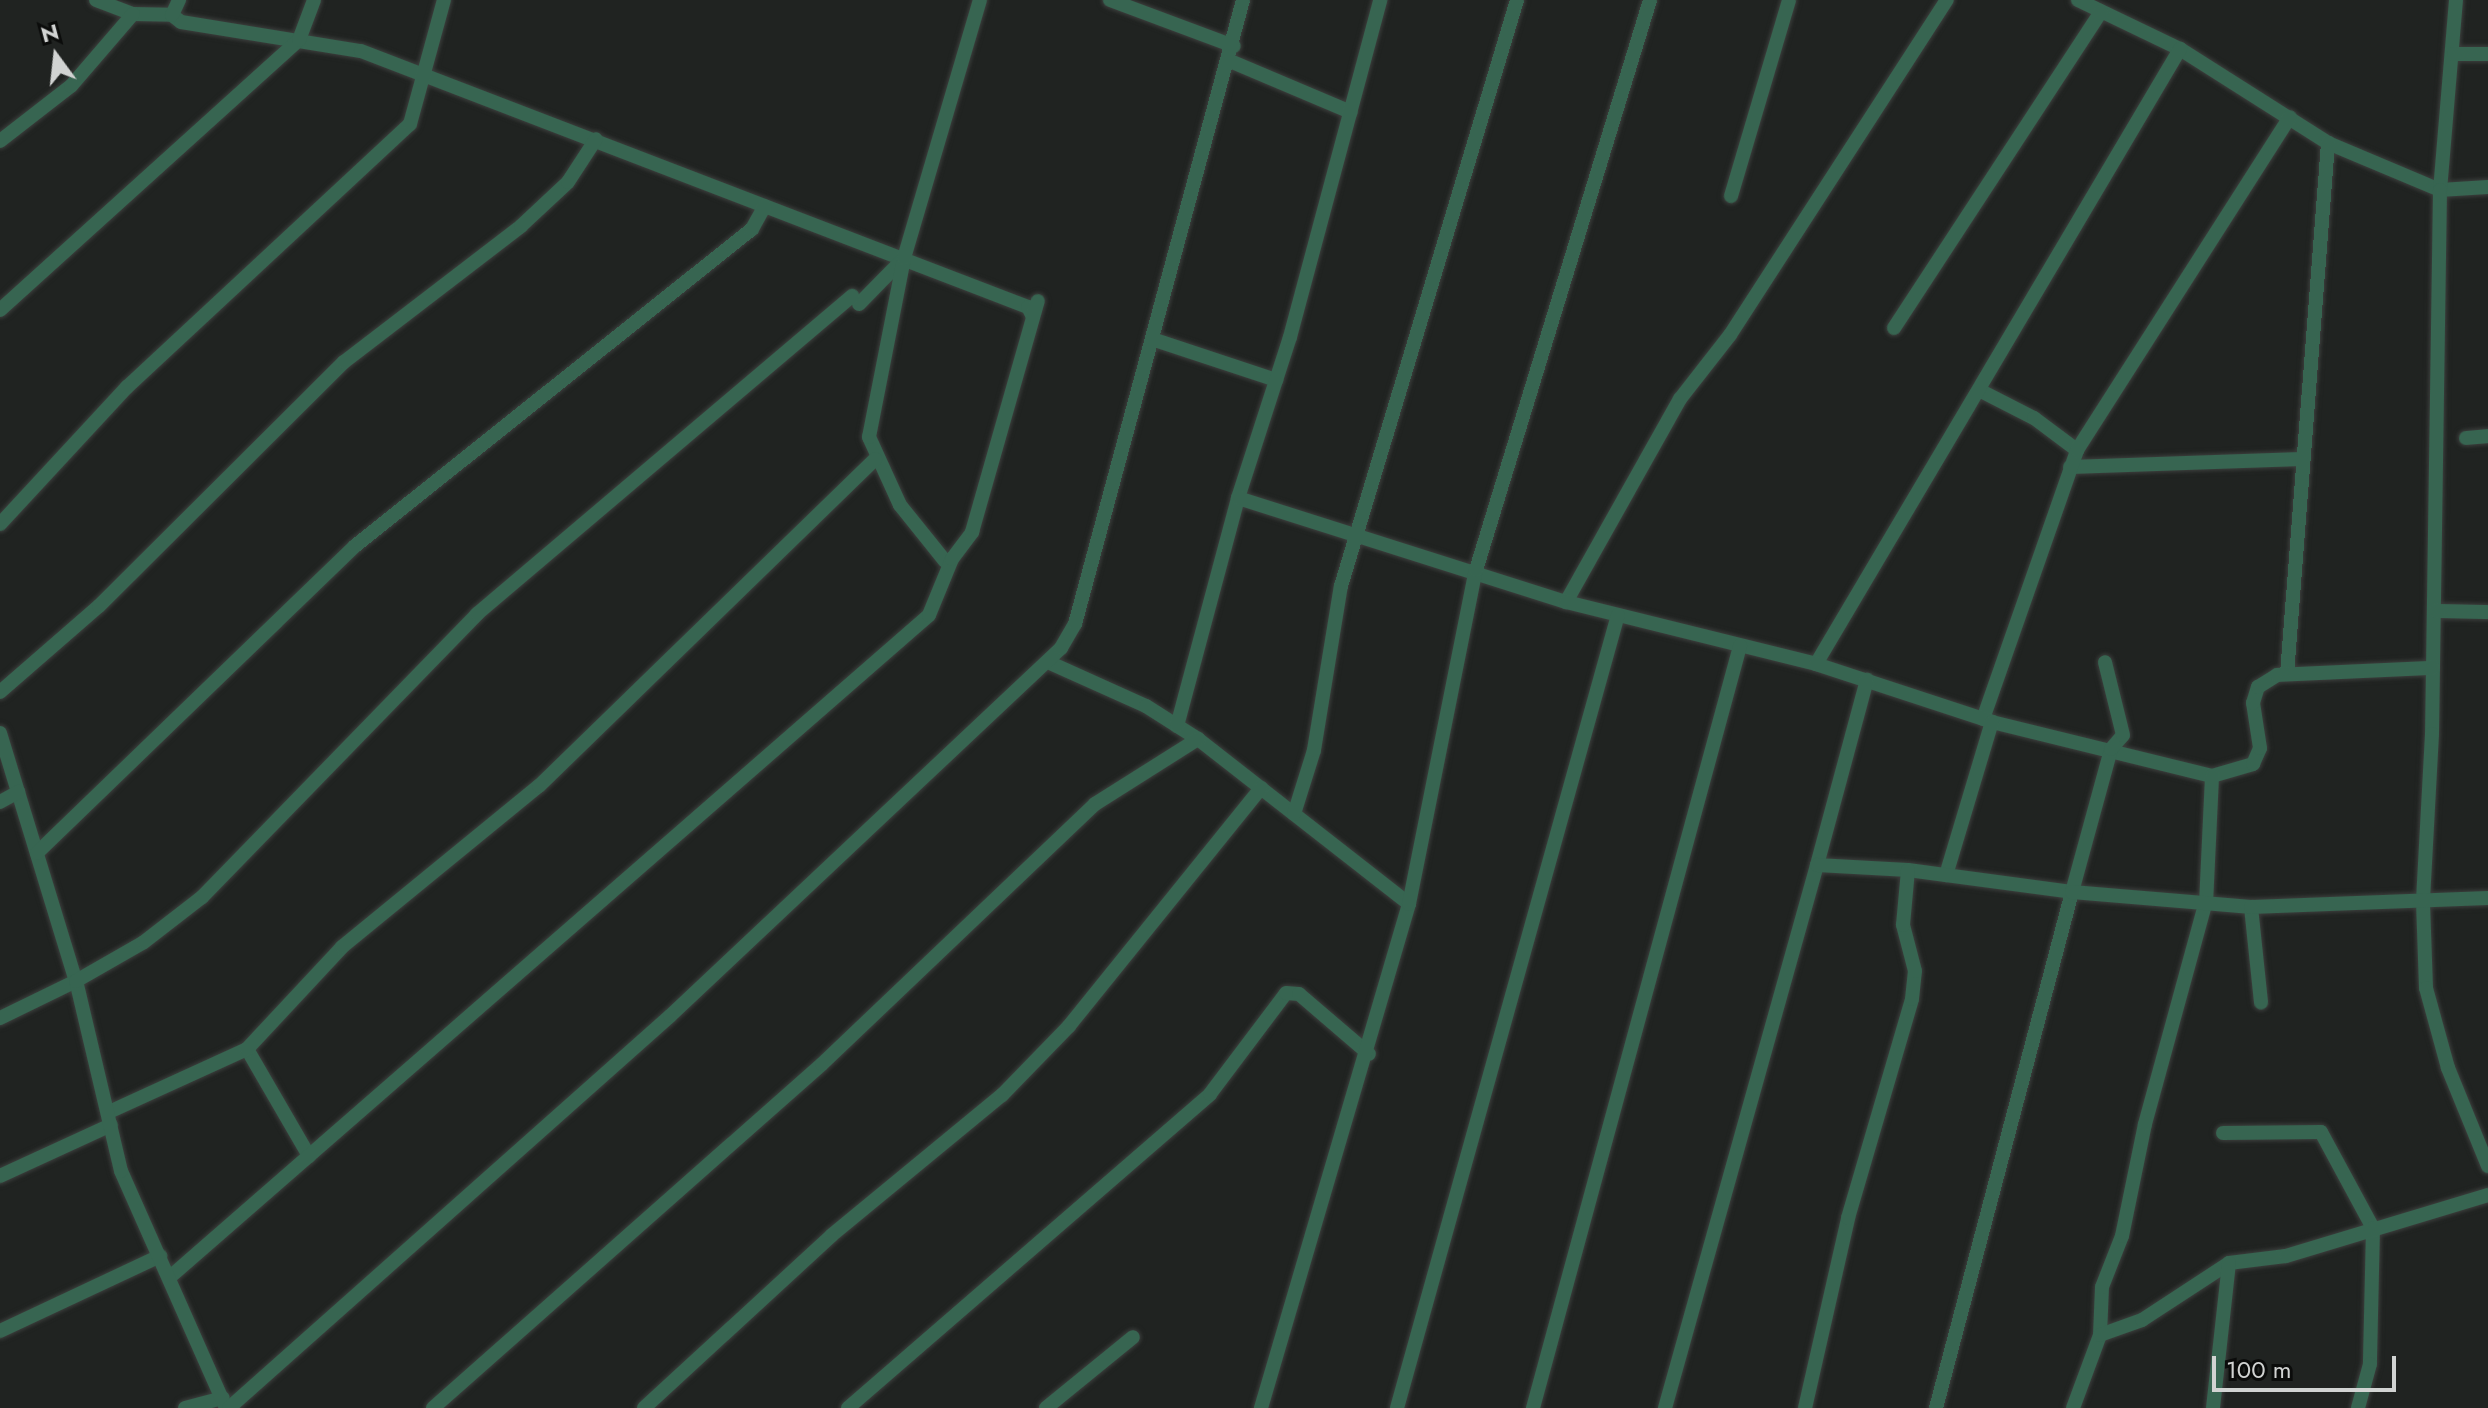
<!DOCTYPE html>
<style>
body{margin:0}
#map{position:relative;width:2488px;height:1408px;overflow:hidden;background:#202321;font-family:Jost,sans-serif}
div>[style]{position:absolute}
.roads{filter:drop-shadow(0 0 2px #3c3f3d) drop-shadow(0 0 2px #3c3f3d)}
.minor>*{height:14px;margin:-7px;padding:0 7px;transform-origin:7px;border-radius:7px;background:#376551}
span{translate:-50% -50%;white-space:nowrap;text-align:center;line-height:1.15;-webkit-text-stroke:8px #0b0c0b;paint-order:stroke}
.north{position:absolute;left:16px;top:16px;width:80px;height:80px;-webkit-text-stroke:6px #0b0c0b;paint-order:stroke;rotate:345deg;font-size:22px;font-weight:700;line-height:32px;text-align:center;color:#d1d3d2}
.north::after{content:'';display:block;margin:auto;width:28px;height:36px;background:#d1d3d2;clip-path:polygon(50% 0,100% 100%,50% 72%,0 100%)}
.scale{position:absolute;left:2212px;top:1356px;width:184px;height:36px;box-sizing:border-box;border:4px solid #d1d3d2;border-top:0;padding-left:10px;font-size:24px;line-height:28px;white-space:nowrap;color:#d1d3d2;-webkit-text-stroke:6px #0b0c0b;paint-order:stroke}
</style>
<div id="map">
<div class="roads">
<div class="minor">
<i style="left:96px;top:0;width:40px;rotate:21deg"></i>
<i style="left:133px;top:14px;width:39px;rotate:1deg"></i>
<i style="left:172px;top:15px;width:11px;rotate:38deg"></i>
<i style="left:181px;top:22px;width:182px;rotate:9.2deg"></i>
<i style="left:361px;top:51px;width:714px;rotate:21deg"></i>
<i style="left:1028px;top:307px;width:11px;rotate:63deg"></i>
<i style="left:1110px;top:0;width:132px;rotate:20.4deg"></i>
<i style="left:2078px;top:0;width:113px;rotate:25.7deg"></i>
<i style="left:2180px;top:49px;width:175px;rotate:32.4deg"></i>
<i style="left:2328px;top:143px;width:121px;rotate:22.8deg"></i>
<i style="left:2440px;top:190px;width:48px;rotate:-3.6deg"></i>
<i style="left:2456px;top:0;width:191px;rotate:94.8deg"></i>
<i style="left:2440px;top:190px;width:544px;rotate:90.84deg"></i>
<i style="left:2432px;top:734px;width:168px;rotate:93.1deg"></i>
<i style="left:2423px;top:902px;width:86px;rotate:88deg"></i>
<i style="left:2426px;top:988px;width:83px;rotate:74.6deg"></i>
<i style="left:2448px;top:1068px;width:106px;rotate:67.8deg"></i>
<i style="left:172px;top:15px;width:17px;rotate:-65deg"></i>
<i style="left:2454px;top:54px;width:34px"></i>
<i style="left:1230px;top:61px;width:131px;rotate:22.9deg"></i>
<i style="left:0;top:141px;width:90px;rotate:-37.8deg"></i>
<i style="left:71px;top:86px;width:95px;rotate:-49.3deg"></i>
<i style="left:1731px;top:196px;width:204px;rotate:-73.5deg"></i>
<i style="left:859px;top:304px;width:64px;rotate:-45.6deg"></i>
<i style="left:0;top:310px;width:403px;rotate:-42.1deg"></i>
<i style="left:299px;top:40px;width:43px;rotate:-69.4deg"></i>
<i style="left:1894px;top:328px;width:378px;rotate:-56.8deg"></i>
<i style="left:1152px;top:339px;width:131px;rotate:18.3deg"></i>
<i style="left:1979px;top:390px;width:62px;rotate:27deg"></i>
<i style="left:2034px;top:418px;width:54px;rotate:36.7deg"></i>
<i style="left:2466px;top:438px;width:22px;rotate:-5deg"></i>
<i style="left:2070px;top:467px;width:232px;rotate:-2deg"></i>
<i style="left:1238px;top:498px;width:169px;rotate:-72.1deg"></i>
<i style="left:1290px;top:337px;width:349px;rotate:-75deg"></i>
<i style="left:0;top:524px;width:187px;rotate:-47.2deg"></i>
<i style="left:127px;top:387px;width:386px;rotate:-42.9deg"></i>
<i style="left:410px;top:124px;width:129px;rotate:-74.7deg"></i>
<i style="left:952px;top:559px;width:7px;rotate:164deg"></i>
<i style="left:945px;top:561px;width:72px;rotate:-128.8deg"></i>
<i style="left:900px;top:505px;width:75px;rotate:-114.5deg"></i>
<i style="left:869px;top:437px;width:182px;rotate:-78.9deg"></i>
<i style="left:904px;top:258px;width:269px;rotate:-73.6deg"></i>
<i style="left:1566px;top:602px;width:233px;rotate:-60.7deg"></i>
<i style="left:1680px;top:399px;width:81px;rotate:-52deg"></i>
<i style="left:1730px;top:335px;width:399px;rotate:-57.1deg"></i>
<i style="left:2435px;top:611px;width:53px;rotate:1.1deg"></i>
<i style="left:1048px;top:662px;width:107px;rotate:24.2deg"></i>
<i style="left:1146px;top:706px;width:62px;rotate:32.4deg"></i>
<i style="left:1198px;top:739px;width:268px;rotate:38deg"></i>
<i style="left:1816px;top:664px;width:715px;rotate:-59.38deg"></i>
<i style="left:2287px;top:674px;width:533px;rotate:-85.58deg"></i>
<i style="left:0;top:692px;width:131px;rotate:-41deg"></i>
<i style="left:99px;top:606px;width:346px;rotate:-44.9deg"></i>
<i style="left:344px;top:362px;width:223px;rotate:-37.5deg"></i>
<i style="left:521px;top:226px;width:64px;rotate:-43.1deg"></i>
<i style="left:568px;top:182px;width:51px;rotate:-56.9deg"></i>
<i style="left:1983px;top:719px;width:285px;rotate:-70.7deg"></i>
<i style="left:2077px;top:450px;width:395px;rotate:-57.4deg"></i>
<i style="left:1177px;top:726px;width:236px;rotate:-75deg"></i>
<i style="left:1238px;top:498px;width:344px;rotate:17.6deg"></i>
<i style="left:1566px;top:602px;width:258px;rotate:13.9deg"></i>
<i style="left:1816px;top:664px;width:185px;rotate:18.2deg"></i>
<i style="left:1992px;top:722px;width:227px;rotate:13.8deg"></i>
<i style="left:2212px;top:776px;width:43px;rotate:-16.3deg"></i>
<i style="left:2253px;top:764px;width:17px;rotate:-66deg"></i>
<i style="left:2260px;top:748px;width:46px;rotate:-98.8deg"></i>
<i style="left:2253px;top:703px;width:17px;rotate:-73deg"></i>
<i style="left:2258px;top:687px;width:22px;rotate:-32deg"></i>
<i style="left:2277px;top:675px;width:156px;rotate:-2.6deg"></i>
<i style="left:0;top:733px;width:259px;rotate:73deg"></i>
<i style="left:76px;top:981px;width:85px;rotate:154deg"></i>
<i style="left:0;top:802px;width:21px;rotate:-29deg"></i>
<i style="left:1294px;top:814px;width:67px;rotate:-72.6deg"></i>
<i style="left:1314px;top:750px;width:166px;rotate:-80.7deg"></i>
<i style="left:1341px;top:586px;width:612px;rotate:-73.28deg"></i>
<i style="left:37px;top:853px;width:442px;rotate:-44deg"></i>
<i style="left:355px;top:546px;width:508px;rotate:-38.61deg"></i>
<i style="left:752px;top:229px;width:26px;rotate:-61deg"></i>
<i style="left:1817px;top:865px;width:192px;rotate:-74.9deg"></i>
<i style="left:1946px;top:875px;width:160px;rotate:-73.3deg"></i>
<i style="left:2206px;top:904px;width:128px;rotate:-87.3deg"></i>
<i style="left:2251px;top:907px;width:96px;rotate:84deg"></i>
<i style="left:247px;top:1049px;width:124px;rotate:59.9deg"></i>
<i style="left:109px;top:1112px;width:152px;rotate:-24.5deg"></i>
<i style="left:247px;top:1049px;width:139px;rotate:-47deg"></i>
<i style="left:342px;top:947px;width:254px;rotate:-39.3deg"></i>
<i style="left:539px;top:786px;width:469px;rotate:-44.2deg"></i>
<i style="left:2223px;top:1133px;width:98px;rotate:-0.6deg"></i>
<i style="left:2321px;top:1132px;width:109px;rotate:61.6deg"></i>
<i style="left:2373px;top:1228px;width:136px;rotate:91.3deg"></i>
<i style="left:2370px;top:1364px;width:46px;rotate:105.3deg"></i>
<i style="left:0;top:1176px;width:122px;rotate:-24.7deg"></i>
<i style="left:2229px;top:1263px;width:57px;rotate:-7deg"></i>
<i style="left:2286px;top:1256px;width:211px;rotate:-16.8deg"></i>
<i style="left:170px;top:1277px;width:1007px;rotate:-41.09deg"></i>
<i style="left:929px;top:615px;width:61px;rotate:-67.7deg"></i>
<i style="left:952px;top:559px;width:34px;rotate:-53deg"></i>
<i style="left:972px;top:532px;width:240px;rotate:-74.1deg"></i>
<i style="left:0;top:1331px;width:177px;rotate:-25.1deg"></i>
<i style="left:2100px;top:1335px;width:48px;rotate:-87.6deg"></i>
<i style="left:2102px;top:1287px;width:55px;rotate:-68.6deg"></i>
<i style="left:2122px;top:1236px;width:114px;rotate:-78.4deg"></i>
<i style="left:2145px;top:1124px;width:228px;rotate:-74.7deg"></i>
<i style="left:185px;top:1408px;width:39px;rotate:-15deg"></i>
<i style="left:226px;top:1408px;width:259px;rotate:-113.9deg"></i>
<i style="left:121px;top:1171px;width:195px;rotate:-103.3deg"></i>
<i style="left:76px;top:981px;width:78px;rotate:-29.8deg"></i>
<i style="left:144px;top:942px;width:73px;rotate:-37.8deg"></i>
<i style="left:202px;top:897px;width:395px;rotate:-45.8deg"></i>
<i style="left:477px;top:614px;width:492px;rotate:-40.3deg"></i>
<i style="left:229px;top:1408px;width:590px;rotate:-41.63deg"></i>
<i style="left:670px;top:1016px;width:537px;rotate:-43.26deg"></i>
<i style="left:1061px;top:648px;width:28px;rotate:-60deg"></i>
<i style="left:1075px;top:624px;width:646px;rotate:-74.93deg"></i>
<i style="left:433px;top:1408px;width:519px;rotate:-41.49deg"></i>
<i style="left:822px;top:1064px;width:377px;rotate:-43.6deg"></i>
<i style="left:1095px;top:804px;width:122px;rotate:-32.3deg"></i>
<i style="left:644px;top:1408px;width:255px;rotate:-42.6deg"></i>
<i style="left:832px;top:1235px;width:220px;rotate:-39.5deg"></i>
<i style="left:1002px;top:1095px;width:96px;rotate:-45.8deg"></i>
<i style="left:1069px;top:1026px;width:306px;rotate:-51.1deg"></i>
<i style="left:848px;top:1408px;width:479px;rotate:-40.9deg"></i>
<i style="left:1210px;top:1094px;width:126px;rotate:-53deg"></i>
<i style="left:1286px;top:993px;width:13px;rotate:4deg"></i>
<i style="left:1299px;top:994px;width:92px;rotate:40.6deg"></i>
<i style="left:1046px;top:1408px;width:112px;rotate:-39.2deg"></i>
<i style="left:1261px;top:1408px;width:525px;rotate:-73.64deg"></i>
<i style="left:1409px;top:904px;width:341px;rotate:-78.7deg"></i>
<i style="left:1476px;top:570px;width:596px;rotate:-73.02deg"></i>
<i style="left:1397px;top:1408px;width:823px;rotate:-74.43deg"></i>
<i style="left:1533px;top:1408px;width:790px;rotate:-74.8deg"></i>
<i style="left:1665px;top:1408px;width:564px;rotate:-74.36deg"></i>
<i style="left:1817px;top:865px;width:91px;rotate:3.1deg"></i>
<i style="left:1908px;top:870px;width:165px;rotate:7.6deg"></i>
<i style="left:2072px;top:892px;width:148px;rotate:-74.7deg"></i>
<i style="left:2111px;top:749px;width:18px;rotate:-49deg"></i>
<i style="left:2123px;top:735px;width:75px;rotate:-103.9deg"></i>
<i style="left:1805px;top:1408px;width:195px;rotate:-77.2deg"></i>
<i style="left:1848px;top:1218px;width:228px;rotate:-73.7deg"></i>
<i style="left:1912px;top:999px;width:28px;rotate:-84deg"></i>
<i style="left:1915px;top:971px;width:48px;rotate:-104.6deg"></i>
<i style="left:1903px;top:925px;width:55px;rotate:-84.8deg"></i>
<i style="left:1936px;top:1408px;width:534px;rotate:-75.23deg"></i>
<i style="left:2072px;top:892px;width:180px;rotate:4.8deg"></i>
<i style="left:2251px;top:907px;width:237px;rotate:-2.2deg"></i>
<i style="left:2073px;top:1408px;width:78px;rotate:-69.7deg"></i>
<i style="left:2100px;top:1335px;width:45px;rotate:-19.7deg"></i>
<i style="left:2142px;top:1320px;width:104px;rotate:-33.2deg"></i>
<i style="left:2229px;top:1263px;width:146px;rotate:96.3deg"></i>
</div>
</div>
<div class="north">N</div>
<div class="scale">100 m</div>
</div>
